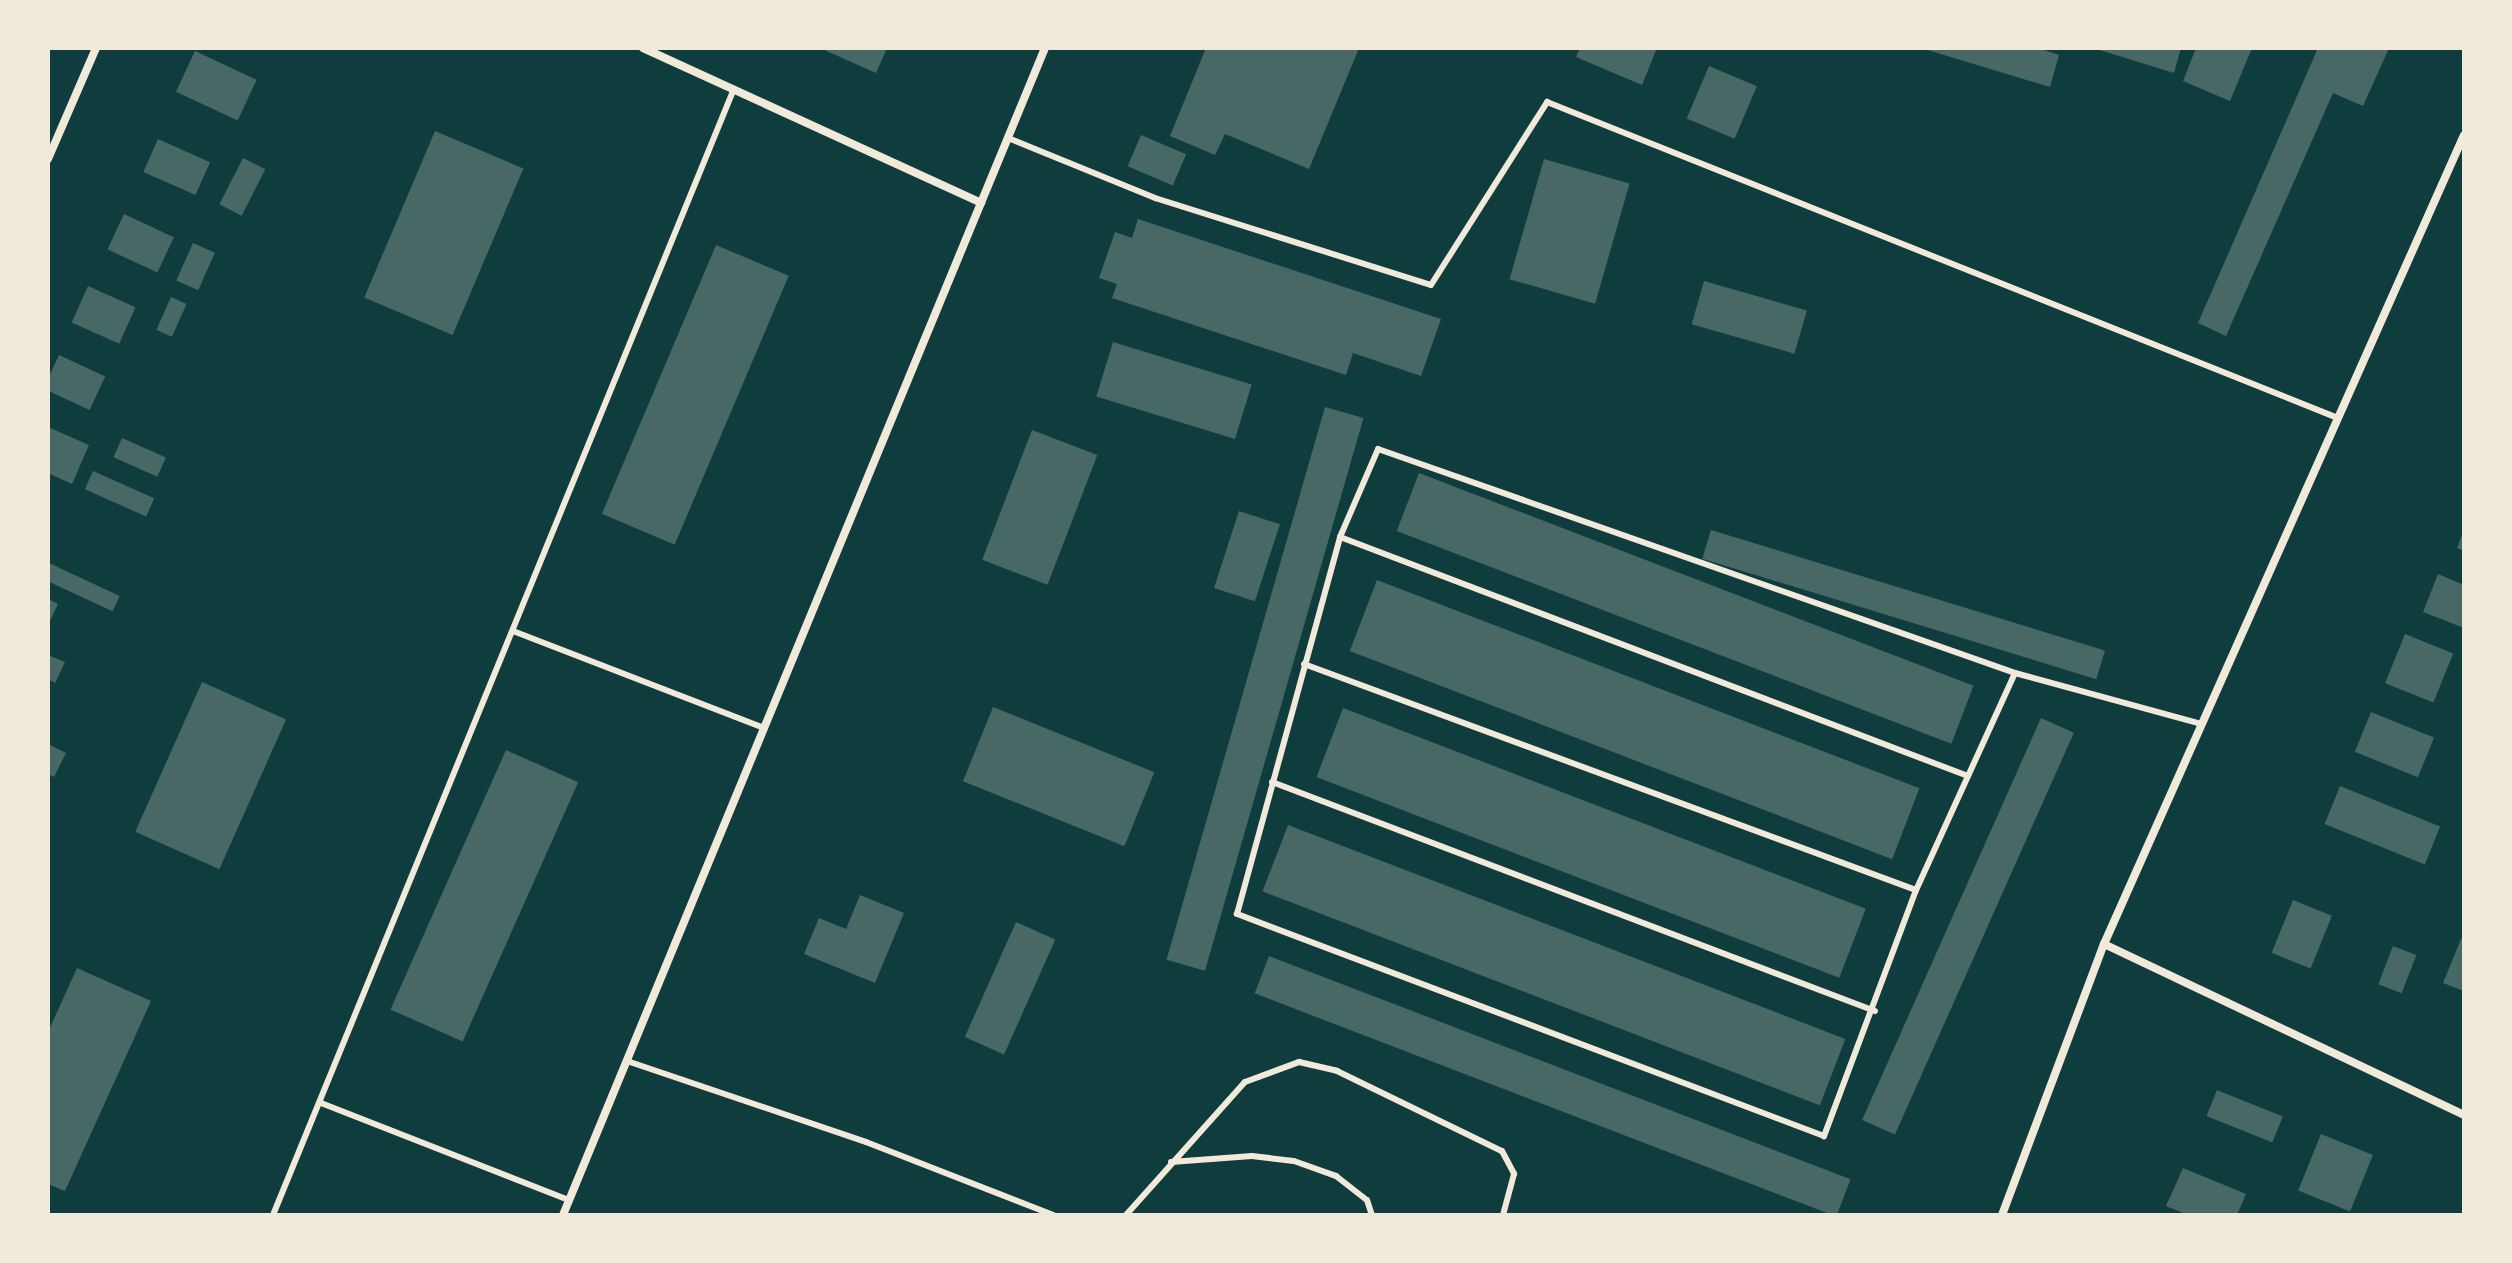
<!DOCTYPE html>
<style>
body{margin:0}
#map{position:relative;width:2512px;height:1263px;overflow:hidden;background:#0f3d3e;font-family:Raleway,sans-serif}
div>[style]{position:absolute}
.building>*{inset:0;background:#486865;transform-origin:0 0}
.service>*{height:6px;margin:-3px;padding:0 3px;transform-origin:3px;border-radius:3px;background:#f1e9da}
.minor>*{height:8px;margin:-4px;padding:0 4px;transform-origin:4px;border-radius:4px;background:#f1e9da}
span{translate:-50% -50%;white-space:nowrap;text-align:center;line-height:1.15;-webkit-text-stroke:6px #f1e9da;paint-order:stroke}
.frame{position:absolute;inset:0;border:50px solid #f1e9da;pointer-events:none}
</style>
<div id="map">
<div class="building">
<i style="clip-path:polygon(820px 48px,887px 48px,876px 73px)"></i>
<i style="clip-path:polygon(1206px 48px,1359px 48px,1309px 169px,1225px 134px,1215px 155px,1170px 136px)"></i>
<i style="clip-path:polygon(1580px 48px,1657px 48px,1642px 85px,1576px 57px)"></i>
<i style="clip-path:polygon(1921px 48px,2038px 48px,2059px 55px,2050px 87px)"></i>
<i style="clip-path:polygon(2093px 48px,2181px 48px,2174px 73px)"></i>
<i style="clip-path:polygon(2196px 48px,2252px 48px,2230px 101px,2183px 81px)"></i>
<i style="clip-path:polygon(2318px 48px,2389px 48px,2363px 106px,2333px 93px,2226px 336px,2198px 323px)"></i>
<i style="left:195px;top:51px;width:68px;height:45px;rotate:25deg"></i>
<i style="left:1709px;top:66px;width:52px;height:57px;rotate:23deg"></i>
<i style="left:435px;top:131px;width:96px;height:181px;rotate:23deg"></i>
<i style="left:1141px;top:135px;width:49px;height:34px;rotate:23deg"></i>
<i style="left:158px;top:139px;width:57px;height:36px;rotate:24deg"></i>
<i style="left:243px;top:158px;width:25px;height:52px;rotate:27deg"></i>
<i style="left:1544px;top:159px;width:89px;height:125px;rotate:16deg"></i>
<i style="left:124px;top:214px;width:55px;height:39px;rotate:25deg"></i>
<i style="clip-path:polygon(1138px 219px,1441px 319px,1421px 376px,1353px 353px,1346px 375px,1112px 298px,1117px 284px,1099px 278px,1115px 232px,1132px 238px)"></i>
<i style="left:193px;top:243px;width:24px;height:41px;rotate:24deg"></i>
<i style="left:716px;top:245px;width:79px;height:292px;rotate:23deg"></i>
<i style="left:1704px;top:281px;width:107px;height:45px;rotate:16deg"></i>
<i style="left:88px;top:286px;width:52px;height:40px;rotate:24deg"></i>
<i style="left:171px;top:297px;width:17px;height:36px;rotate:24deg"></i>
<i style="left:1113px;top:342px;width:145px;height:57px;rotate:17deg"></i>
<i style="left:59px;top:355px;width:51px;height:37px;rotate:25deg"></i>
<i style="left:1325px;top:407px;width:40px;height:575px;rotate:16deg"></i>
<i style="clip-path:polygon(48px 427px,89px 445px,72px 484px,48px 473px)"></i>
<i style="left:1032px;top:430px;width:70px;height:139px;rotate:21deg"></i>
<i style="left:122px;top:438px;width:48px;height:21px;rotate:24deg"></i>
<i style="left:93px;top:471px;width:67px;height:20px;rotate:24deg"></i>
<i style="left:1419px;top:473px;width:594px;height:62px;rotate:21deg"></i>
<i style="left:1239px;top:511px;width:43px;height:81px;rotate:18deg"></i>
<i style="left:1711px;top:530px;width:412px;height:30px;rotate:17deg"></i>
<i style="clip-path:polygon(2464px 530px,2464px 551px,2457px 548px)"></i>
<i style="left:49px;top:563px;width:78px;height:17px;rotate:25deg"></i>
<i style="clip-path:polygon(2438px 574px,2464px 585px,2464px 628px,2423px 612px)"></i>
<i style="left:1377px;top:580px;width:581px;height:76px;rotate:21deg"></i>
<i style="clip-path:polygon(48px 599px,58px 604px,48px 625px)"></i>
<i style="left:2405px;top:634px;width:52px;height:53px;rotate:22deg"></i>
<i style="clip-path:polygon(48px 655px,65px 662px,55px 683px,48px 679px)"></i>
<i style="left:202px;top:682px;width:92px;height:164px;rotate:24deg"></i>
<i style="left:993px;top:707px;width:174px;height:80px;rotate:22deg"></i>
<i style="left:1343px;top:708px;width:560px;height:74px;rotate:21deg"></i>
<i style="left:2371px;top:712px;width:68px;height:43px;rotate:22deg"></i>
<i style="left:2041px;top:718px;width:36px;height:440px;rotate:24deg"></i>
<i style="clip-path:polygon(48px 744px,66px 753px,54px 777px,48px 774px)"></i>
<i style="left:506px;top:750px;width:79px;height:284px;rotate:24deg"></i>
<i style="left:2340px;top:786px;width:108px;height:41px;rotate:22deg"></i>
<i style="left:1288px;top:825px;width:597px;height:71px;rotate:21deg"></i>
<i style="clip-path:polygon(860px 895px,904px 913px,875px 983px,804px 954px,819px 918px,846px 929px)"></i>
<i style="left:2293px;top:900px;width:42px;height:57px;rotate:22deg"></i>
<i style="left:1016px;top:922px;width:43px;height:126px;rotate:24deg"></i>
<i style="clip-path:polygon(2464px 932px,2464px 991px,2443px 983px)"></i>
<i style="left:2393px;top:946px;width:25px;height:41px;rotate:21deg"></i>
<i style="left:1269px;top:956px;width:623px;height:40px;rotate:21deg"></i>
<i style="clip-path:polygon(77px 968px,151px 1001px,65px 1191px,48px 1184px,48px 1032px)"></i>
<i style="left:2217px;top:1090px;width:71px;height:28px;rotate:22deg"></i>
<i style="left:2321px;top:1134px;width:56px;height:61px;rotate:22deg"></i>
<i style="clip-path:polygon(2183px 1168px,2246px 1194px,2237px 1215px,2188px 1215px,2166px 1206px)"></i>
</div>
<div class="service">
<i style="left:1008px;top:138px;width:159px;rotate:22.2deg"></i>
<i style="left:1155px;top:198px;width:289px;rotate:17.5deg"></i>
<i style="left:1431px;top:285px;width:217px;rotate:-57.6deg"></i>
<i style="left:1547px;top:102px;width:852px;rotate:21.78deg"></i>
<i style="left:1340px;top:537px;width:672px;rotate:20.84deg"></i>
<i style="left:513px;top:631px;width:269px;rotate:21.1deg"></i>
<i style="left:1304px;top:664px;width:652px;rotate:20.27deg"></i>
<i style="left:2015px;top:673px;width:239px;rotate:114.5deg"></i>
<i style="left:1916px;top:890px;width:263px;rotate:110.5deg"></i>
<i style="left:1824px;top:1136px;width:628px;rotate:-159.28deg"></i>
<i style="left:1237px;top:914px;width:391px;rotate:-74.7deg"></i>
<i style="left:1340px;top:537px;width:96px;rotate:-66.6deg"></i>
<i style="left:1378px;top:449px;width:675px;rotate:19.37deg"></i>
<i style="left:2015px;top:673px;width:193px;rotate:15.3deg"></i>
<i style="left:1272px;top:782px;width:645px;rotate:20.8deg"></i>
<i style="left:627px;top:1061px;width:252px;rotate:18.7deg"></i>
<i style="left:866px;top:1142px;width:201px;rotate:21.3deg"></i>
<i style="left:321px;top:1103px;width:266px;rotate:21.4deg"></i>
<i style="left:1171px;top:1162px;width:81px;rotate:-4.2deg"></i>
<i style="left:1252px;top:1156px;width:42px;rotate:6.8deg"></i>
<i style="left:1294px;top:1161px;width:45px;rotate:19.7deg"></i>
<i style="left:1336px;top:1176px;width:39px;rotate:38deg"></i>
<i style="left:1367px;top:1200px;width:16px;rotate:72deg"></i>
<i style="left:273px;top:1215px;width:1217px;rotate:-67.74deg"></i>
<i style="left:1126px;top:1215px;width:178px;rotate:-48.2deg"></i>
<i style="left:1245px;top:1082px;width:58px;rotate:-20.3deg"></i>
<i style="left:1299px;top:1062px;width:39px;rotate:13deg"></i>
<i style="left:1337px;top:1071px;width:183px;rotate:25.9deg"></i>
<i style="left:1502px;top:1151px;width:26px;rotate:62deg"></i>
<i style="left:1514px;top:1174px;width:42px;rotate:105deg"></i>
</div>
<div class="minor">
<i style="left:643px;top:48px;width:372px;rotate:24.6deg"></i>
<i style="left:48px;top:159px;width:121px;rotate:-66.6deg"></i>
<i style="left:2104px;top:944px;width:399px;rotate:25.4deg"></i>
<i style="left:563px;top:1215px;width:1263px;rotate:-67.56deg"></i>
<i style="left:2002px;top:1215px;width:290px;rotate:-69.4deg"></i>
<i style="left:2104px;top:944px;width:885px;rotate:-66.01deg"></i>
</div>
<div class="frame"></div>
</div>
